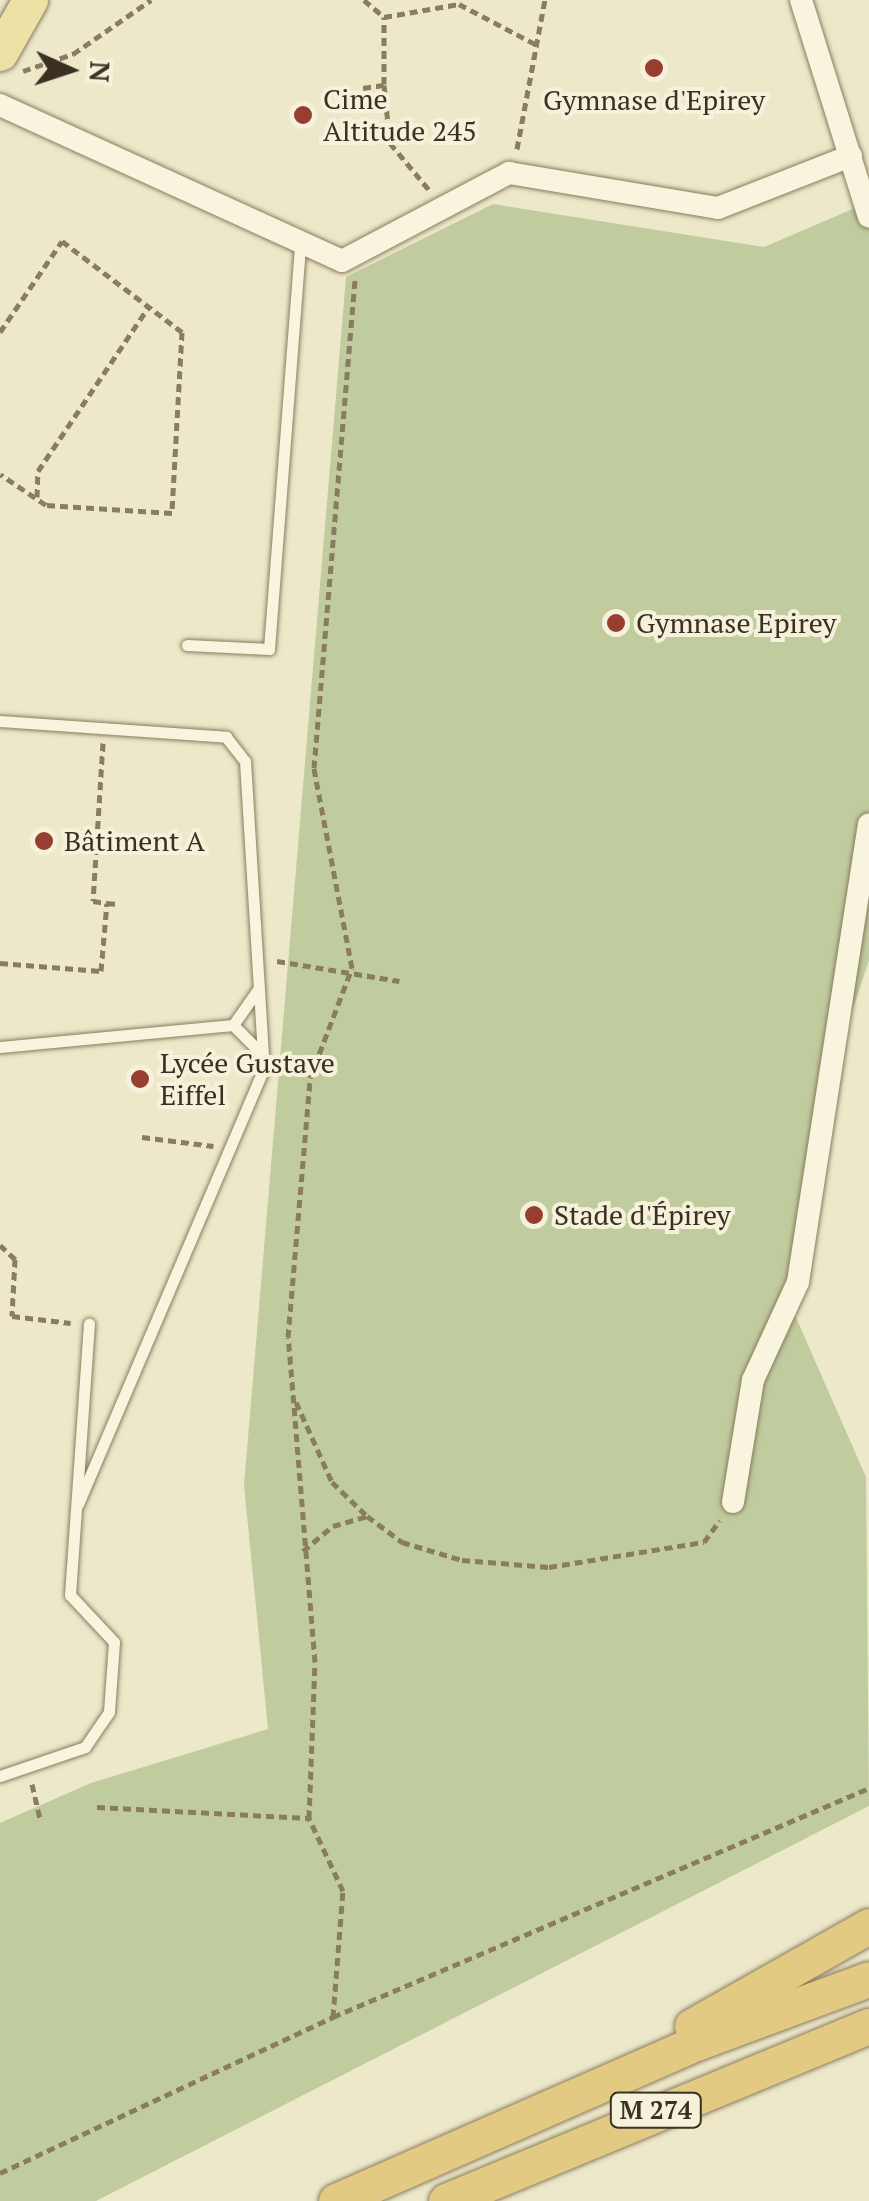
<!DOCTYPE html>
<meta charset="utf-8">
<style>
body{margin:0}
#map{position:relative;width:869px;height:2201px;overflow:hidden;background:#ede8ca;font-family:"PT Serif",serif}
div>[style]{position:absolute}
.green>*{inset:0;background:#c0cc9e}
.path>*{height:5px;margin-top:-2.5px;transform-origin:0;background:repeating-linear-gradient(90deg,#8a7c5f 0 8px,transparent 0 13px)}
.roads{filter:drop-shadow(0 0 2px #8a7c5f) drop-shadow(0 0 2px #8a7c5f)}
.service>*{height:11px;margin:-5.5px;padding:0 5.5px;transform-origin:5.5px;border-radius:5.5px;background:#f8f4dd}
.minor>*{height:22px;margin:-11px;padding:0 11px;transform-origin:11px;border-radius:11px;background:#f8f4dd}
.primary>*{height:35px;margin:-17.5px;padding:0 17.5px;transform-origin:17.5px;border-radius:17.5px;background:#eee1a5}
.trunk>*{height:35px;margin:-17.5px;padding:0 17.5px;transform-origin:17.5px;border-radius:17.5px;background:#e3ca82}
.dots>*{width:28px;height:28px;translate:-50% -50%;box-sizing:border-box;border:5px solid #f5f1da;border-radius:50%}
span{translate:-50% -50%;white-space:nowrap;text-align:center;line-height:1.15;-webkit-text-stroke:8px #f5f1da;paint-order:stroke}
.shield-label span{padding:2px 8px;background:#f5f1da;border:2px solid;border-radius:8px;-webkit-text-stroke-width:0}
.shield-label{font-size:25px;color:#3b3122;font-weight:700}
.poi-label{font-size:28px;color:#3b3122}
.left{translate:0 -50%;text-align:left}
.north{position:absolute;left:20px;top:20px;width:100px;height:100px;-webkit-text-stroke:8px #f5f1da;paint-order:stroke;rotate:93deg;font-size:28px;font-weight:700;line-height:40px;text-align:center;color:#3b3122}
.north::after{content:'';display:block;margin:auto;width:35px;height:45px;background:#3b3122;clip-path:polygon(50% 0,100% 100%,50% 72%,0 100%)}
</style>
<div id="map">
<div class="green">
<i style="clip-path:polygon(869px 202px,869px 960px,812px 1133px,787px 1297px,866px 1477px,869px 1806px,96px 2201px,0 2201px,0 1823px,91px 1783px,268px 1729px,244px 1485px,346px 277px,493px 204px,764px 247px)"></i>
</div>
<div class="path">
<i style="left:364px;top:0;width:26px;rotate:40deg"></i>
<i style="left:384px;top:17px;width:76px;rotate:-9.8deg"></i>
<i style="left:459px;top:4px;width:88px;rotate:27.7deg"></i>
<i style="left:23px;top:71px;width:53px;rotate:-18.8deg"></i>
<i style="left:73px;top:54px;width:95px;rotate:-34.7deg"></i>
<i style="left:384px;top:84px;width:67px;rotate:-90deg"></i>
<i style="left:363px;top:88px;width:21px;rotate:-8deg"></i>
<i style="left:384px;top:85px;width:58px;rotate:84.1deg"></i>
<i style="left:390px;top:143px;width:62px;rotate:50.2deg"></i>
<i style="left:517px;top:149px;width:152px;rotate:-79.4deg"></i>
<i style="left:0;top:332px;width:110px;rotate:-55.7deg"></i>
<i style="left:62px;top:241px;width:151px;rotate:37.2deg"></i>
<i style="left:182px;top:332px;width:181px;rotate:93.2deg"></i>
<i style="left:172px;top:513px;width:126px;rotate:-176.4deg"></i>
<i style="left:46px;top:505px;width:55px;rotate:-146deg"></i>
<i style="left:37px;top:497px;width:26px;rotate:-88deg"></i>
<i style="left:38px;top:471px;width:200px;rotate:-56deg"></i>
<i style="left:103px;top:743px;width:158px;rotate:93.6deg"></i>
<i style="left:93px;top:901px;width:14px;rotate:8deg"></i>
<i style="left:277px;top:961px;width:124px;rotate:9.3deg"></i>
<i style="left:0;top:963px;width:101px;rotate:4.5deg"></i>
<i style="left:101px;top:971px;width:68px;rotate:-85deg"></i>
<i style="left:107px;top:903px;width:10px;rotate:6deg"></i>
<i style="left:142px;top:1137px;width:72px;rotate:7.2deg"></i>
<i style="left:0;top:1245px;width:21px;rotate:43deg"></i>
<i style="left:15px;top:1259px;width:57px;rotate:93deg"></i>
<i style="left:12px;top:1316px;width:59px;rotate:6.8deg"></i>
<i style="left:296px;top:1402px;width:88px;rotate:65.8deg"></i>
<i style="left:332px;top:1482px;width:49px;rotate:44.2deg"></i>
<i style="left:303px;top:1551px;width:39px;rotate:-40deg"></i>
<i style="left:333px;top:1526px;width:35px;rotate:-16deg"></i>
<i style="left:367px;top:1516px;width:44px;rotate:36.6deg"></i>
<i style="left:402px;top:1542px;width:63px;rotate:16.7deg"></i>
<i style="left:462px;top:1560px;width:87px;rotate:4.6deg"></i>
<i style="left:549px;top:1567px;width:157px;rotate:-9.2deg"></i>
<i style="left:704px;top:1542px;width:27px;rotate:-54deg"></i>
<i style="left:32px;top:1784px;width:37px;rotate:77deg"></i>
<i style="left:97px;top:1807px;width:212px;rotate:3deg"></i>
<i style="left:333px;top:2017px;width:126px;rotate:-85.5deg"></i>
<i style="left:343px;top:1891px;width:81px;rotate:-115deg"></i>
<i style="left:309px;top:1818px;width:156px;rotate:-87.8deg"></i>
<i style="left:315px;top:1662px;width:326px;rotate:-94.7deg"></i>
<i style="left:288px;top:1337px;width:260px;rotate:-85.1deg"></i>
<i style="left:310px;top:1078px;width:118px;rotate:-69.1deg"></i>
<i style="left:352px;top:968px;width:204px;rotate:-100.8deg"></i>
<i style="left:314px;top:768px;width:491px;rotate:-85.2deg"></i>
<i style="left:0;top:2173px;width:368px;rotate:-25.1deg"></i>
<i style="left:333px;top:2017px;width:583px;rotate:-23.13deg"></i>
</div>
<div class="roads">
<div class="service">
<i style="left:187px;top:645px;width:82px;rotate:2.8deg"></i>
<i style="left:269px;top:649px;width:408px;rotate:-85.6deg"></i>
<i style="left:0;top:721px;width:227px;rotate:4deg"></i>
<i style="left:226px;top:737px;width:31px;rotate:52deg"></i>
<i style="left:245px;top:761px;width:308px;rotate:86.5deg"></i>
<i style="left:264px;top:1068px;width:474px;rotate:113.1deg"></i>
<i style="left:233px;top:1025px;width:45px;rotate:-54.9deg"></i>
<i style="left:0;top:1047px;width:234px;rotate:-5.4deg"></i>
<i style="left:233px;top:1025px;width:41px;rotate:45deg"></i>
<i style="left:0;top:1776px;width:90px;rotate:-18.8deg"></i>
<i style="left:85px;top:1747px;width:42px;rotate:-55.6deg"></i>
<i style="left:109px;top:1712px;width:70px;rotate:-85.9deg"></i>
<i style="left:114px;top:1642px;width:64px;rotate:-133.1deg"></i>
<i style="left:70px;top:1595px;width:272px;rotate:-86deg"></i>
</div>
<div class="minor">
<i style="left:801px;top:0;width:227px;rotate:72.6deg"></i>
<i style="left:0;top:105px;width:376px;rotate:24.5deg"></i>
<i style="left:342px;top:261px;width:189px;rotate:-27.8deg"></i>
<i style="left:509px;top:173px;width:212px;rotate:9.5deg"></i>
<i style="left:718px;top:208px;width:143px;rotate:-21.4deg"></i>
<i style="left:733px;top:1502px;width:124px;rotate:-80.7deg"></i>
<i style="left:753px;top:1380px;width:108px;rotate:-65.3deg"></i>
<i style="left:798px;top:1282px;width:463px;rotate:-81.2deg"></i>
</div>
<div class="primary">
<i style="left:0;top:53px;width:61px;rotate:-60.5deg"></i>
</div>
<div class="trunk">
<i style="left:692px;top:2026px;width:203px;rotate:-29.5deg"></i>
<i style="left:336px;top:2201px;width:393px;rotate:-23.7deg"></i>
<i style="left:696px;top:2043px;width:184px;rotate:-20.3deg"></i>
<i style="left:446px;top:2201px;width:458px;rotate:-22.5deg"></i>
</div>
</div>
<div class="dots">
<i style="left:654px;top:68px;background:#973e31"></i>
<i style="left:303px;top:115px;background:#973e31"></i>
<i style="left:616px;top:623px;background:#973e31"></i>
<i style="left:44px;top:841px;background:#973e31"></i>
<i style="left:140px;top:1079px;background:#973e31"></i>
<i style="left:534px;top:1215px;background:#973e31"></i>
</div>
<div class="shield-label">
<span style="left:656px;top:2110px">M 274</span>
</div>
<div class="poi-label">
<span class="left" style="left:323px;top:115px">Cime<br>Altitude 245</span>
<span style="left:654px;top:100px">Gymnase d'Epirey</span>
<span class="left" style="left:636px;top:623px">Gymnase Epirey</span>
<span class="left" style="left:64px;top:841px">Bâtiment A</span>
<span class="left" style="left:160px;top:1079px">Lycée Gustave<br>Eiffel</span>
<span class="left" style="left:554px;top:1215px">Stade d'Épirey</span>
</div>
<div class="north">N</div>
</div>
